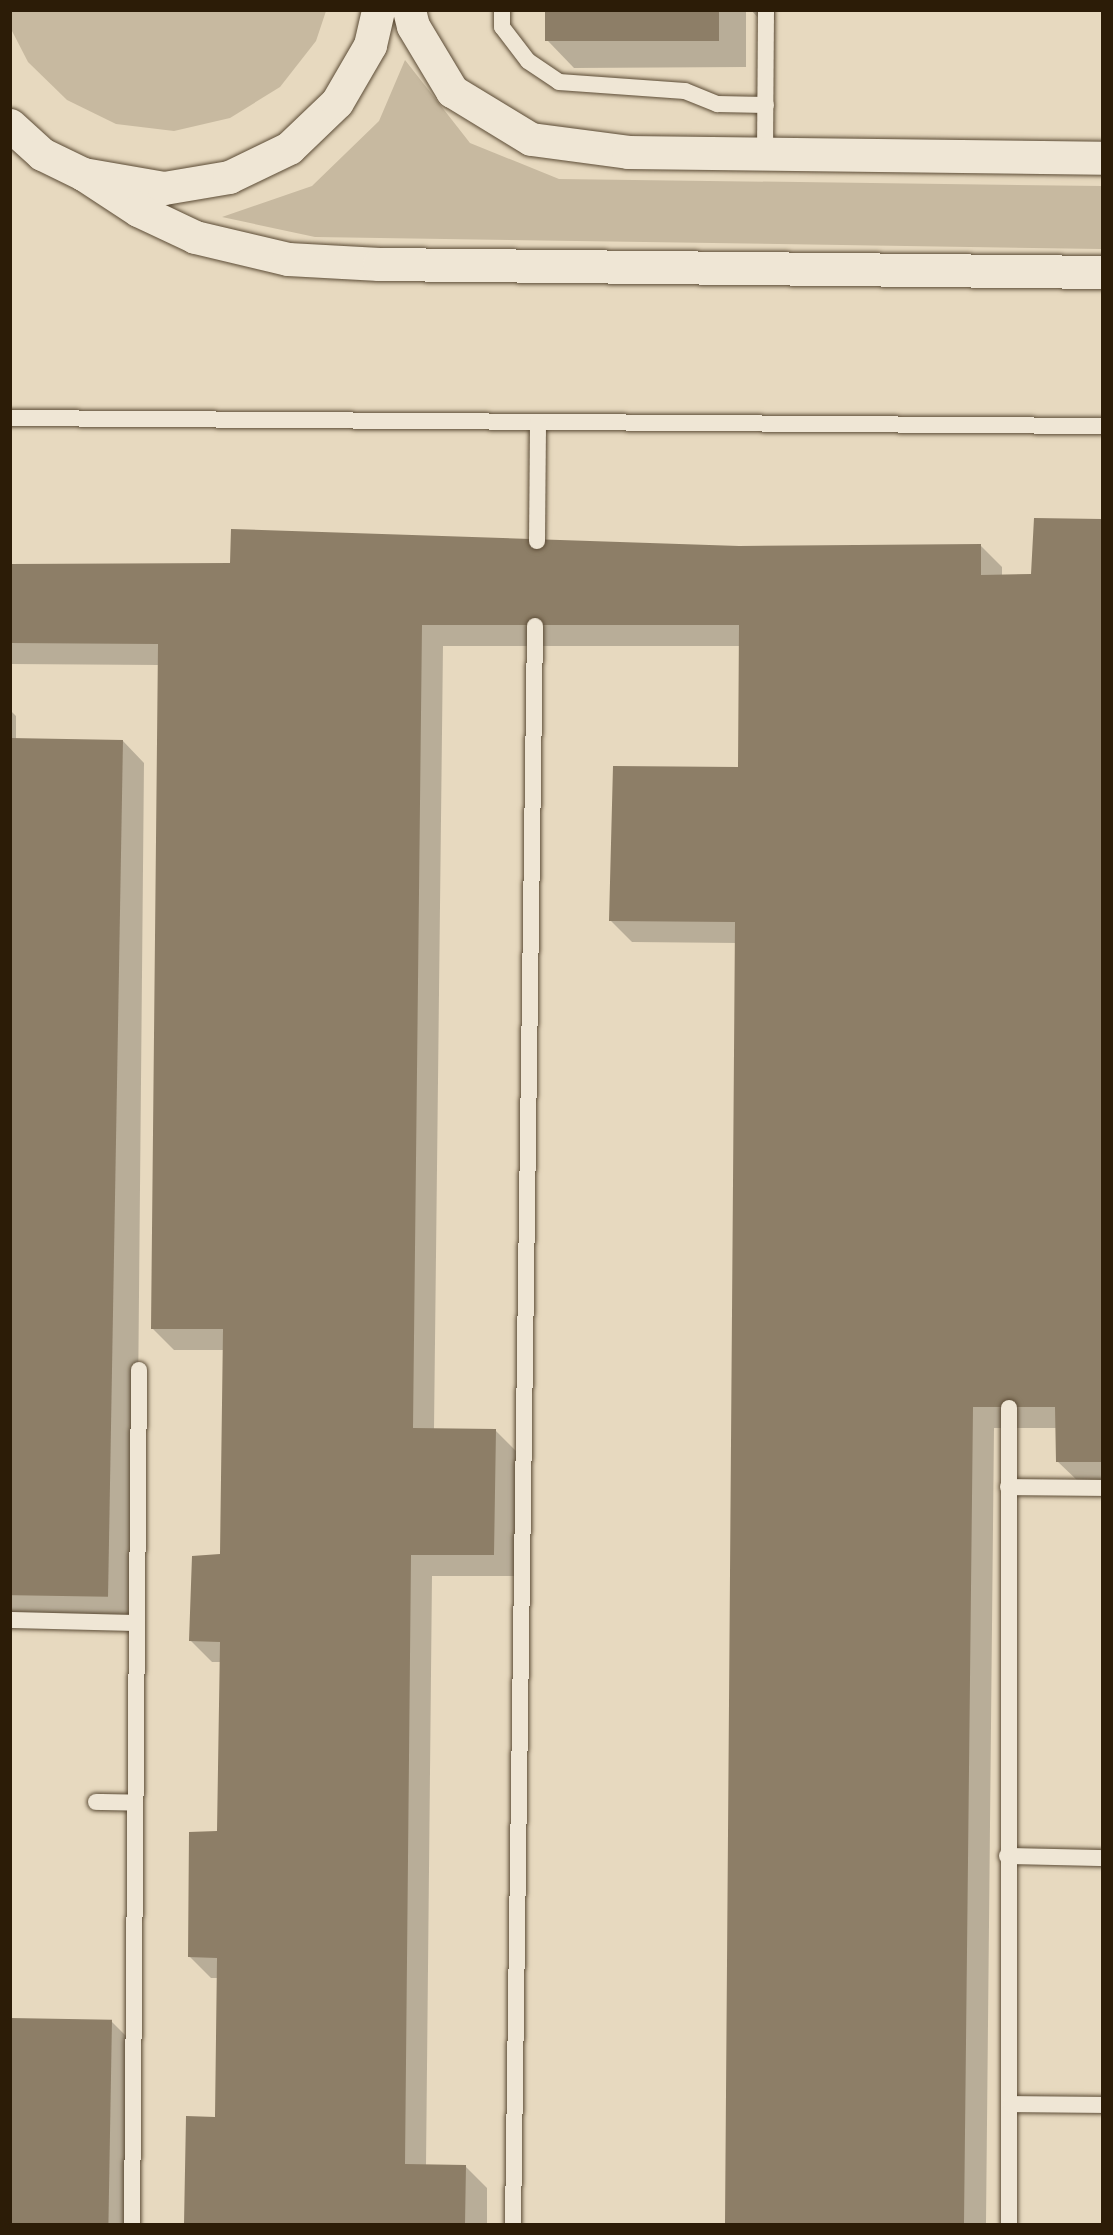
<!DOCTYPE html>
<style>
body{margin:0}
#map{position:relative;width:1113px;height:2235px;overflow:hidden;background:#e7d9bf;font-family:Cardo,serif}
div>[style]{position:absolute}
.green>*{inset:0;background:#c7b9a0}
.shadow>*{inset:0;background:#0003}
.building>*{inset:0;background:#8d7e67;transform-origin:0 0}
.roads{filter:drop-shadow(0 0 2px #5b4b35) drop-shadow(0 0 2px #5b4b35)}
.lane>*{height:16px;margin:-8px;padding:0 8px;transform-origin:8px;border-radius:8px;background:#efe6d5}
.street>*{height:33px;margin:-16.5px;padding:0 16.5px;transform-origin:16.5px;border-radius:16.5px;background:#efe6d5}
span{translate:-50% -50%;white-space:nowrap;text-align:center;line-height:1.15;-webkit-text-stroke:6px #efe6d5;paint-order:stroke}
.frame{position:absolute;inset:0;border:12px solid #2c1c07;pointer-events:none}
</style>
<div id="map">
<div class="green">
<i style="clip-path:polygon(11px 10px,326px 10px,326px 11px,316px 41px,280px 87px,230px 118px,174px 131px,116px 124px,67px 100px,28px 62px,11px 29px)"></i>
<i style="clip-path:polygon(405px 60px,470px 143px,559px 179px,1102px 186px,1102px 249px,315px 237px,222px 217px,312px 186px,379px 121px)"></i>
</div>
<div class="shadow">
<i style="clip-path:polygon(547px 10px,746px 10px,746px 67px,574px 68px,547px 40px)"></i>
<i style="clip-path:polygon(751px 10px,775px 10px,775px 20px,760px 20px)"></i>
<i style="clip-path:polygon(1035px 519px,1102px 520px,1102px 1483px,1079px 1482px,1057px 1461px,1057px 1428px,994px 1428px,986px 2224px,727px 2224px,737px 943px,632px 942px,610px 920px,739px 768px,740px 646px,443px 646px,434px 1430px,496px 1431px,517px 1452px,515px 1576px,432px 1576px,426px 2166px,465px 2166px,487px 2188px,487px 2224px,185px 2224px,187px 2118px,217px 2118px,218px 1978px,211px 1978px,189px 1956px,219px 1833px,221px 1662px,212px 1662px,190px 1640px,222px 1555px,224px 1350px,174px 1350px,152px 1328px,159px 665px,10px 664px,10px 565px,232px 564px,739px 548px,980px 545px,1002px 567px,1002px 576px,1032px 575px)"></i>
<i style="clip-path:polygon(10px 710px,16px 716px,16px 739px,123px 741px,144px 763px,136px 1615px,10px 1616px)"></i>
<i style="clip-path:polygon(10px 2020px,111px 2021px,133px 2043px,130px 2224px,10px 2224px)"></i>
</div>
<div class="building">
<i style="left:545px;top:10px;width:174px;height:31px"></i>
<i style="clip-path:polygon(1034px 518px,1102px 519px,1102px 1462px,1056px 1462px,1055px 1407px,973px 1407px,964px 2224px,725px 2224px,735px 922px,609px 921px,613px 766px,738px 767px,739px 625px,422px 625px,413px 1428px,496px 1429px,494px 1555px,411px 1555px,405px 2164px,466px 2165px,465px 2224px,184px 2224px,186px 2116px,215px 2117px,217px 1958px,188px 1957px,189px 1832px,217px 1831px,220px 1642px,189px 1641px,192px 1556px,220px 1554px,223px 1329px,151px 1329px,158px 644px,10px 643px,10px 564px,230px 563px,231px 529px,739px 546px,981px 544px,981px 575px,1031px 574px)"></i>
<i style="left:10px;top:738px;width:113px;height:857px;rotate:1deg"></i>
<i style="left:10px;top:2018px;width:102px;height:206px;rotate:1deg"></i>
</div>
<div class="roads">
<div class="lane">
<i style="left:502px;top:10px;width:17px;rotate:90deg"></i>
<i style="left:502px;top:27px;width:43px;rotate:52.6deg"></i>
<i style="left:528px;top:61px;width:37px;rotate:34deg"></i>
<i style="left:559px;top:82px;width:126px;rotate:4.1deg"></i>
<i style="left:685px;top:91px;width:35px;rotate:22deg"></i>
<i style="left:717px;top:104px;width:49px;rotate:1.2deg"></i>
<i style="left:765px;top:154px;width:144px;rotate:-89.6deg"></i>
<i style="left:10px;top:418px;width:1092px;rotate:0.42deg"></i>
<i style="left:537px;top:541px;width:119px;rotate:-89.5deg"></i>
<i style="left:1009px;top:1408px;width:816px;rotate:90deg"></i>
<i style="left:1008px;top:1487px;width:94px;rotate:0.6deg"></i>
<i style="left:10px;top:1620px;width:127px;rotate:1.4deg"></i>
<i style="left:96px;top:1802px;width:39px;rotate:1deg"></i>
<i style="left:1007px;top:1856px;width:95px;rotate:1.2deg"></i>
<i style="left:1011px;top:2104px;width:91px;rotate:0.6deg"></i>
<i style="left:132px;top:2224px;width:854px;rotate:-89.53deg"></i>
<i style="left:513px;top:2224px;width:1598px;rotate:-89.21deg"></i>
</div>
<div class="street">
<i style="left:409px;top:10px;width:16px;rotate:76deg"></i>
<i style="left:413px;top:26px;width:76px;rotate:59deg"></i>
<i style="left:452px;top:91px;width:92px;rotate:31.3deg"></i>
<i style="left:531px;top:139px;width:98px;rotate:7.6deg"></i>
<i style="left:628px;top:152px;width:474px;rotate:0.7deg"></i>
<i style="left:10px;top:125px;width:43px;rotate:42.2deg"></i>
<i style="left:42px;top:154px;width:46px;rotate:26deg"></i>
<i style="left:83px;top:174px;width:82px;rotate:9.8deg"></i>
<i style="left:164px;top:188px;width:66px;rotate:-9.6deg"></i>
<i style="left:229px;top:177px;width:67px;rotate:-25.8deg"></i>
<i style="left:289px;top:148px;width:66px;rotate:-43.8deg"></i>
<i style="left:337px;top:102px;width:66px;rotate:-59.9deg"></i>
<i style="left:370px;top:45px;width:36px;rotate:-77deg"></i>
<i style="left:83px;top:174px;width:66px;rotate:33.2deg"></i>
<i style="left:138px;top:210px;width:63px;rotate:25.3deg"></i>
<i style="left:195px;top:237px;width:96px;rotate:13.3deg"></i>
<i style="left:288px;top:259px;width:91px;rotate:3.1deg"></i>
<i style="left:379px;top:264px;width:723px;rotate:0.63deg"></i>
</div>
</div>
<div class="frame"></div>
</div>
